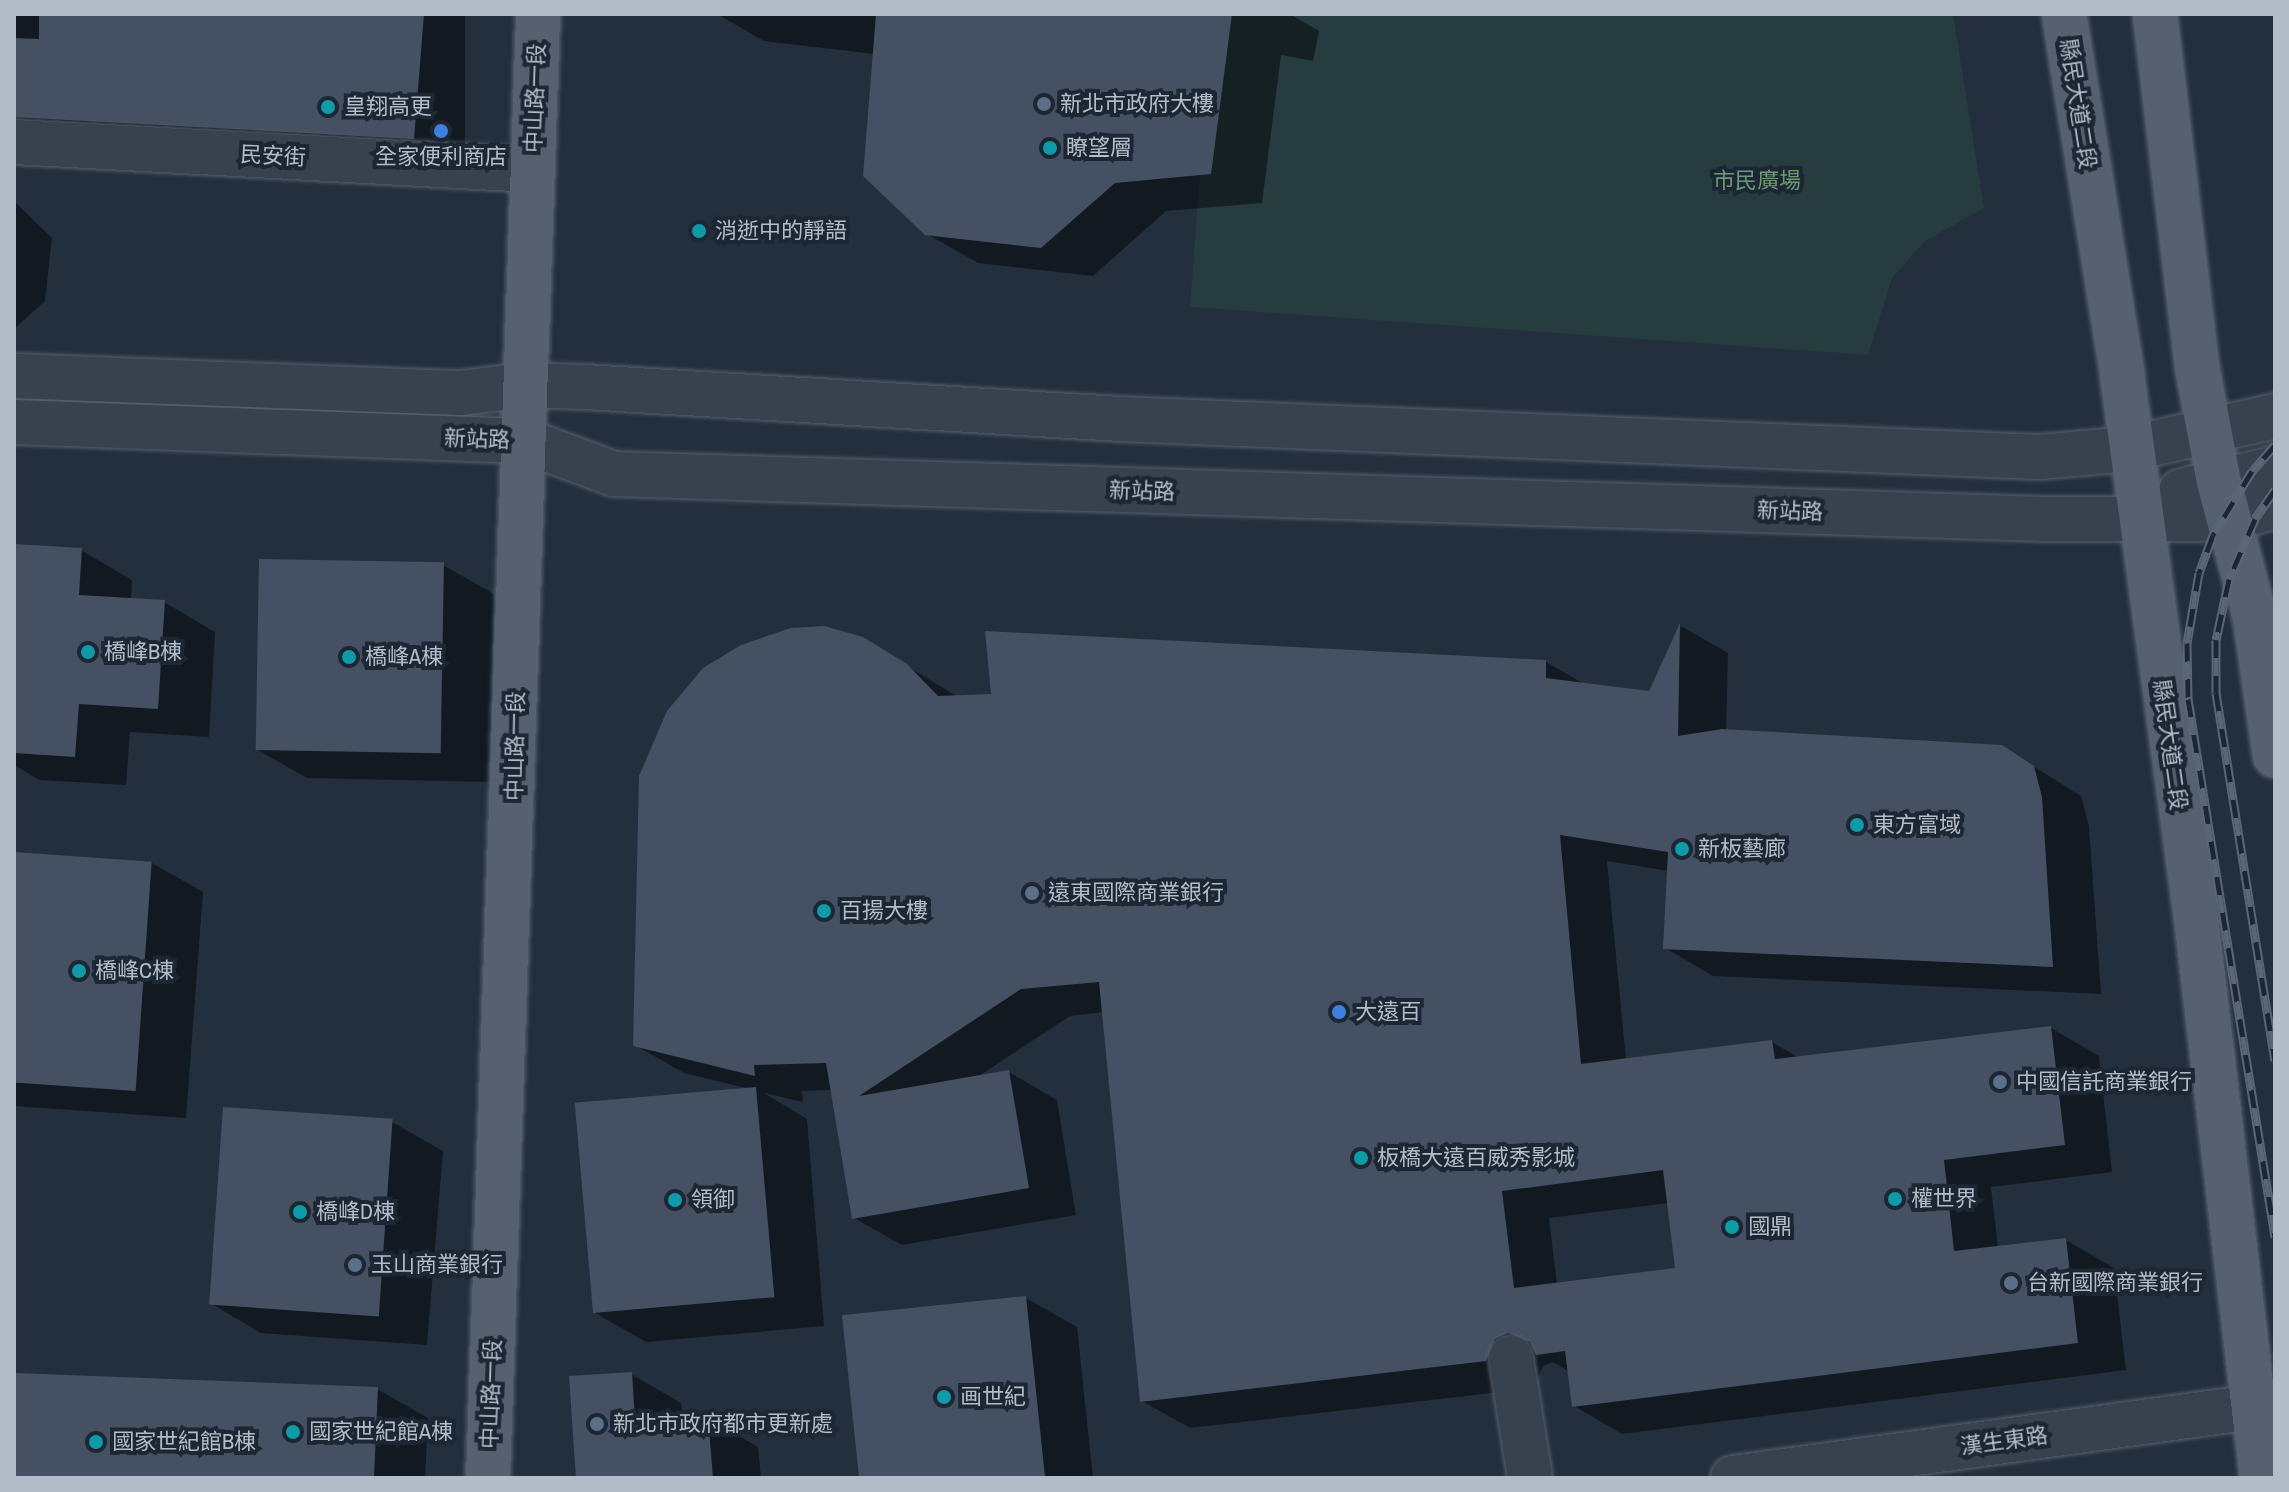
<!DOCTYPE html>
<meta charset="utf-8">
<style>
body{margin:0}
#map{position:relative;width:2289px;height:1492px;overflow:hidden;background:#242f3e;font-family:"Archivo Narrow","Noto Sans TC",sans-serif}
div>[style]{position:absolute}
.green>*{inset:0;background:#263c3f}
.shadow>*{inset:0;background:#0007;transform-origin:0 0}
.building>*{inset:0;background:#455162;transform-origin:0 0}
.roads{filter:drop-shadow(0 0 2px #565f6c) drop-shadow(0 0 2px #565f6c)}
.minor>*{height:44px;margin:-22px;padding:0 22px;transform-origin:22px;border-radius:22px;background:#38414e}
.major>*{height:44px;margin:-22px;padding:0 22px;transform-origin:22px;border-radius:22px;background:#56606e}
.rail>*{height:9px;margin-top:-4.5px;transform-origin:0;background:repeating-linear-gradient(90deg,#1d2633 0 18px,#5a6575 0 36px);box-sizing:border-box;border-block:2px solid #5a6575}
.dots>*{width:22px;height:22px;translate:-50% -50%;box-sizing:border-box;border:4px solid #1d2633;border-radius:50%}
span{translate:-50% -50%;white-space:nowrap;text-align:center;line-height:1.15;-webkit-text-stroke:8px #1d2633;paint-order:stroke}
.street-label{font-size:22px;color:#b4bcc9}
.poi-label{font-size:22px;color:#b4bcc9}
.left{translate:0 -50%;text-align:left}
.park-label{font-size:22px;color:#6b9a76}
.frame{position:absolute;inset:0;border:16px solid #b4bcc9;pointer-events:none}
</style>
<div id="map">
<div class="green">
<i style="clip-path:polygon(1212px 14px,1953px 14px,1984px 208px,1925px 241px,1892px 278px,1868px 355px,1190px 307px)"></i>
</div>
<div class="shadow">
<i style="left:14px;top:14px;width:451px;height:134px"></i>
<i style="clip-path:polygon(717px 14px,1290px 14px,1319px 31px,1313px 61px,1281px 55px,1262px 203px,1166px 211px,1093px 276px,978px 263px,927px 234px,874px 54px,764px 41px)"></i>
<i style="clip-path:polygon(14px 201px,52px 238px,45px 301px,14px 329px)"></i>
<i style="clip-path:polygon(14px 546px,81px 550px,132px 580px,131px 600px,164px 602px,215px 632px,209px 737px,130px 732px,126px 785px,39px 780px,14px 765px)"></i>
<i style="clip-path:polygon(443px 565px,494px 594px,490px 782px,307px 778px,256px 749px)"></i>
<i style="clip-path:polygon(evenodd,1681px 626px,1728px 653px,1726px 732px,2002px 747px,2081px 796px,2089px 826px,2101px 994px,1713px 976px,1665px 948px,1669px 871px,1607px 861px,1626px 1060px,1772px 1042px,1799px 1058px,2051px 1028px,2099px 1056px,2112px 1172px,1991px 1187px,1998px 1248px,2066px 1240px,2114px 1268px,2126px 1370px,1622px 1434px,1574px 1406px,1570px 1372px,1553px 1362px,1543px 1366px,1534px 1388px,1190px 1428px,1142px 1401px,1104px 1012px,1070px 1016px,976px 1078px,1009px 1072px,1057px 1100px,1076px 1215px,902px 1245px,854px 1218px,833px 1090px,802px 1091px,803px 1102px,764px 1093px,807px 1119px,824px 1326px,646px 1342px,595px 1313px,750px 1089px,684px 1073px,635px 1045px,863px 639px,958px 697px,1546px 662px,1586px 685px,1650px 693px,1681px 626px,1669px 1203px,1677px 1270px,1557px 1285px,1549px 1218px,1669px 1203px)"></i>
<i style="clip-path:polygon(14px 854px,152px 863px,203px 892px,186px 1118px,14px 1106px)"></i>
<i style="clip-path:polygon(392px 1122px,443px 1151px,427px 1345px,261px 1333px,210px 1303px)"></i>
<i style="clip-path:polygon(1026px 1298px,1077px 1327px,1093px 1478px,861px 1478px)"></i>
<i style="clip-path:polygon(631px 1374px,681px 1403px,683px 1420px,708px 1418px,758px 1447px,761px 1478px,578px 1478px)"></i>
<i style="clip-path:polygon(17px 1375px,377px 1389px,428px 1418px,425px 1478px,14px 1478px)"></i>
</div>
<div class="building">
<i style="clip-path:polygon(39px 14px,424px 14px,414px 139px,14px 117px,14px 38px,39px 39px)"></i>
<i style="clip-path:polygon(876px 14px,1232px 14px,1211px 174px,1115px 183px,1041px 248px,925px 235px,863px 176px)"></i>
<i style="clip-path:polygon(14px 544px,82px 548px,79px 595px,165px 600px,158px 709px,79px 704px,75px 757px,14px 753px)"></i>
<i style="left:259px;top:559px;width:185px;height:191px;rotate:1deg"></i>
<i style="clip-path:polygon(evenodd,1680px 623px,1678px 736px,1722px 729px,2002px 745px,2034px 766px,2042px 797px,2053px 967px,1663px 949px,1668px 852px,1560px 835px,1581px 1064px,1772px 1040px,1775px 1059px,2051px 1026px,2065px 1145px,1944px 1160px,1954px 1251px,2066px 1238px,2078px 1343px,1572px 1407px,1565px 1351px,1536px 1355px,1530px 1342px,1508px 1333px,1495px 1339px,1486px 1361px,1140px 1402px,1099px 982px,1021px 989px,859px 1096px,1009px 1070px,1029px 1188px,852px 1219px,826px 1063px,754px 1065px,755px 1076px,633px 1046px,639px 776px,667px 711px,703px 668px,741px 645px,791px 628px,824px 626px,863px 637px,907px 664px,938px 696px,991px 694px,985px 631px,1546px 660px,1546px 678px,1649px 691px,1680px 623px,1663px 1170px,1675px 1268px,1514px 1288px,1502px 1191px,1663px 1170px)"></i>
<i style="left:14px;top:852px;width:138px;height:230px;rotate:4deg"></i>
<i style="left:756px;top:1087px;width:211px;height:182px;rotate:85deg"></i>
<i style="left:223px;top:1107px;width:170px;height:198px;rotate:4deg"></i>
<i style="left:1026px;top:1296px;width:183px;height:185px;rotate:84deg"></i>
<i style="clip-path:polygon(632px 1372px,635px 1421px,708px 1416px,713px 1478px,576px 1478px,569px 1376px)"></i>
<i style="clip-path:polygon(15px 1373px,378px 1387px,374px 1478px,14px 1478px)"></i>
</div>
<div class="roads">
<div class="minor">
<i style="left:14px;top:142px;width:520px;rotate:3.09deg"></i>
<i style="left:14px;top:376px;width:446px;rotate:2.2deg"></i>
<i style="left:460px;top:393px;width:65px;rotate:-7deg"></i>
<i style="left:525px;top:385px;width:60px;rotate:1.9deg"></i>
<i style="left:585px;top:387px;width:536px;rotate:3.42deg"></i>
<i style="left:1120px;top:419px;width:920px;rotate:2.37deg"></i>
<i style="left:2039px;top:457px;width:90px;rotate:-5.1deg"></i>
<i style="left:2129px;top:449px;width:150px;rotate:-12.7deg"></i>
<i style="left:14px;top:422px;width:511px;rotate:2.13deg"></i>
<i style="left:525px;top:441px;width:95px;rotate:20.3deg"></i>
<i style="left:614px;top:474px;width:1430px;rotate:1.8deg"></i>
<i style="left:2043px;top:519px;width:188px"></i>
<i style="left:2231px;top:519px;width:46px;rotate:-16.5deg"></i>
<i style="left:2181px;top:491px;width:97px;rotate:-13.7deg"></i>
<i style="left:1511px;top:1358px;width:121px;rotate:81deg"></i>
<i style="left:1733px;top:1478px;width:547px;rotate:-7.77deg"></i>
</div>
<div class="major">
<i style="left:2064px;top:14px;width:365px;rotate:80.8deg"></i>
<i style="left:2122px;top:374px;width:548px;rotate:82.24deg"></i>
<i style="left:2196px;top:917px;width:565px;rotate:83.29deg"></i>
<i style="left:2155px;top:14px;width:355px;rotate:83.2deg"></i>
<i style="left:2197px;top:367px;width:117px;rotate:79.2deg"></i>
<i style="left:2219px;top:482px;width:140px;rotate:75.1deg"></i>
<i style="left:2255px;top:617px;width:140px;rotate:81.8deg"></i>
<i style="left:488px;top:1478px;width:1465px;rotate:-88.04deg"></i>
</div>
</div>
<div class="rail">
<i style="left:2275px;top:445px;width:35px;rotate:131deg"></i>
<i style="left:2252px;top:471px;width:75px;rotate:121.4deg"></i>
<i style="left:2213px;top:535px;width:40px;rotate:110.2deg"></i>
<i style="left:2199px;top:573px;width:71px;rotate:99.7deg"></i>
<i style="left:2187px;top:643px;width:56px;rotate:89deg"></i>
<i style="left:2188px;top:699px;width:545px;rotate:80.81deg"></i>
<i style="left:2275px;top:490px;width:35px;rotate:125deg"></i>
<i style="left:2255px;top:519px;width:65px;rotate:113.4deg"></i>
<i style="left:2229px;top:579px;width:62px;rotate:102deg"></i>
<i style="left:2216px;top:640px;width:53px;rotate:90deg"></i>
<i style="left:2216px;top:693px;width:372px;rotate:80.9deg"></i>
</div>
<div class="dots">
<i style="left:1044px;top:104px;background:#5c6f8a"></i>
<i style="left:328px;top:107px;background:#0f9aa8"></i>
<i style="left:441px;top:131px;background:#3f7fe0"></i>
<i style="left:1050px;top:148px;background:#0f9aa8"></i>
<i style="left:699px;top:231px;background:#0f9aa8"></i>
<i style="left:88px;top:652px;background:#0f9aa8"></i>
<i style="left:349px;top:657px;background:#0f9aa8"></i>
<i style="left:1857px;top:825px;background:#0f9aa8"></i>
<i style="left:1682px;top:849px;background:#0f9aa8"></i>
<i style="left:1032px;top:893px;background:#5c6f8a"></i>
<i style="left:824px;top:911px;background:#0f9aa8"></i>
<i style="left:79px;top:971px;background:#0f9aa8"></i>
<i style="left:1339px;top:1012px;background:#3f7fe0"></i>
<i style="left:2000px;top:1082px;background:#5c6f8a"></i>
<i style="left:1361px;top:1158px;background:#0f9aa8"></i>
<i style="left:1895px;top:1199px;background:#0f9aa8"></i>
<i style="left:675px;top:1200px;background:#0f9aa8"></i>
<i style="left:300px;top:1212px;background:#0f9aa8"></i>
<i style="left:1732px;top:1227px;background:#0f9aa8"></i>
<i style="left:355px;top:1265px;background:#5c6f8a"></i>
<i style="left:2011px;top:1283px;background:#5c6f8a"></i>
<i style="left:944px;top:1397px;background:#0f9aa8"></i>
<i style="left:597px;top:1424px;background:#5c6f8a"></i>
<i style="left:293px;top:1432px;background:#0f9aa8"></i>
<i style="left:96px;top:1442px;background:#0f9aa8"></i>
</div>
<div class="street-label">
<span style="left:535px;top:98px;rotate:-88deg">中山路一段</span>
<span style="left:2078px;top:104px;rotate:81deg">縣民大道二段</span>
<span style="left:273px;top:156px;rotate:3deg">民安街</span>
<span style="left:477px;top:439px;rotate:2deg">新站路</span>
<span style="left:1142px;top:491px;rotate:2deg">新站路</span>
<span style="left:1790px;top:511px;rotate:2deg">新站路</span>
<span style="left:2170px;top:745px;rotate:82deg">縣民大道二段</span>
<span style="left:515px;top:746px;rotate:-89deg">中山路一段</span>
<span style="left:491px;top:1394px;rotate:-88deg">中山路一段</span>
<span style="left:2004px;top:1441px;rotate:-8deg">漢生東路</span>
</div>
<div class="poi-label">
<span class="left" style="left:1060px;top:104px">新北市政府大樓</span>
<span class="left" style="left:344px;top:107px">皇翔高更</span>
<span class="left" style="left:1066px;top:148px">瞭望層</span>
<span style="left:441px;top:157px">全家便利商店</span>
<span class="left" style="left:715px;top:231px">消逝中的靜語</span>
<span class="left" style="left:104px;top:652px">橋峰B棟</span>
<span class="left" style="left:365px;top:657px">橋峰A棟</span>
<span class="left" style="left:1873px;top:825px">東方富域</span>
<span class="left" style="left:1698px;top:849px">新板藝廊</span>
<span class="left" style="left:1048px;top:893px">遠東國際商業銀行</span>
<span class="left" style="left:840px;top:911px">百揚大樓</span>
<span class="left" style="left:95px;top:971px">橋峰C棟</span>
<span class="left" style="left:1355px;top:1012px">大遠百</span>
<span class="left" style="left:2016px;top:1082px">中國信託商業銀行</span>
<span class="left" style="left:1377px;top:1158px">板橋大遠百威秀影城</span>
<span class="left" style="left:1911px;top:1199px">權世界</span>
<span class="left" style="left:691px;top:1200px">領御</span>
<span class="left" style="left:316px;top:1212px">橋峰D棟</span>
<span class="left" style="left:1748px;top:1227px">國鼎</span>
<span class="left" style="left:371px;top:1265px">玉山商業銀行</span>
<span class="left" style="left:2027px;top:1283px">台新國際商業銀行</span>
<span class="left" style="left:960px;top:1397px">画世紀</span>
<span class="left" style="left:613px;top:1424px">新北市政府都市更新處</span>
<span class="left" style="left:309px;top:1432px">國家世紀館A棟</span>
<span class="left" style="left:112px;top:1442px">國家世紀館B棟</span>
</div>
<div class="park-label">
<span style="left:1757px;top:181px">市民廣場</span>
</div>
<div class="frame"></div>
</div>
